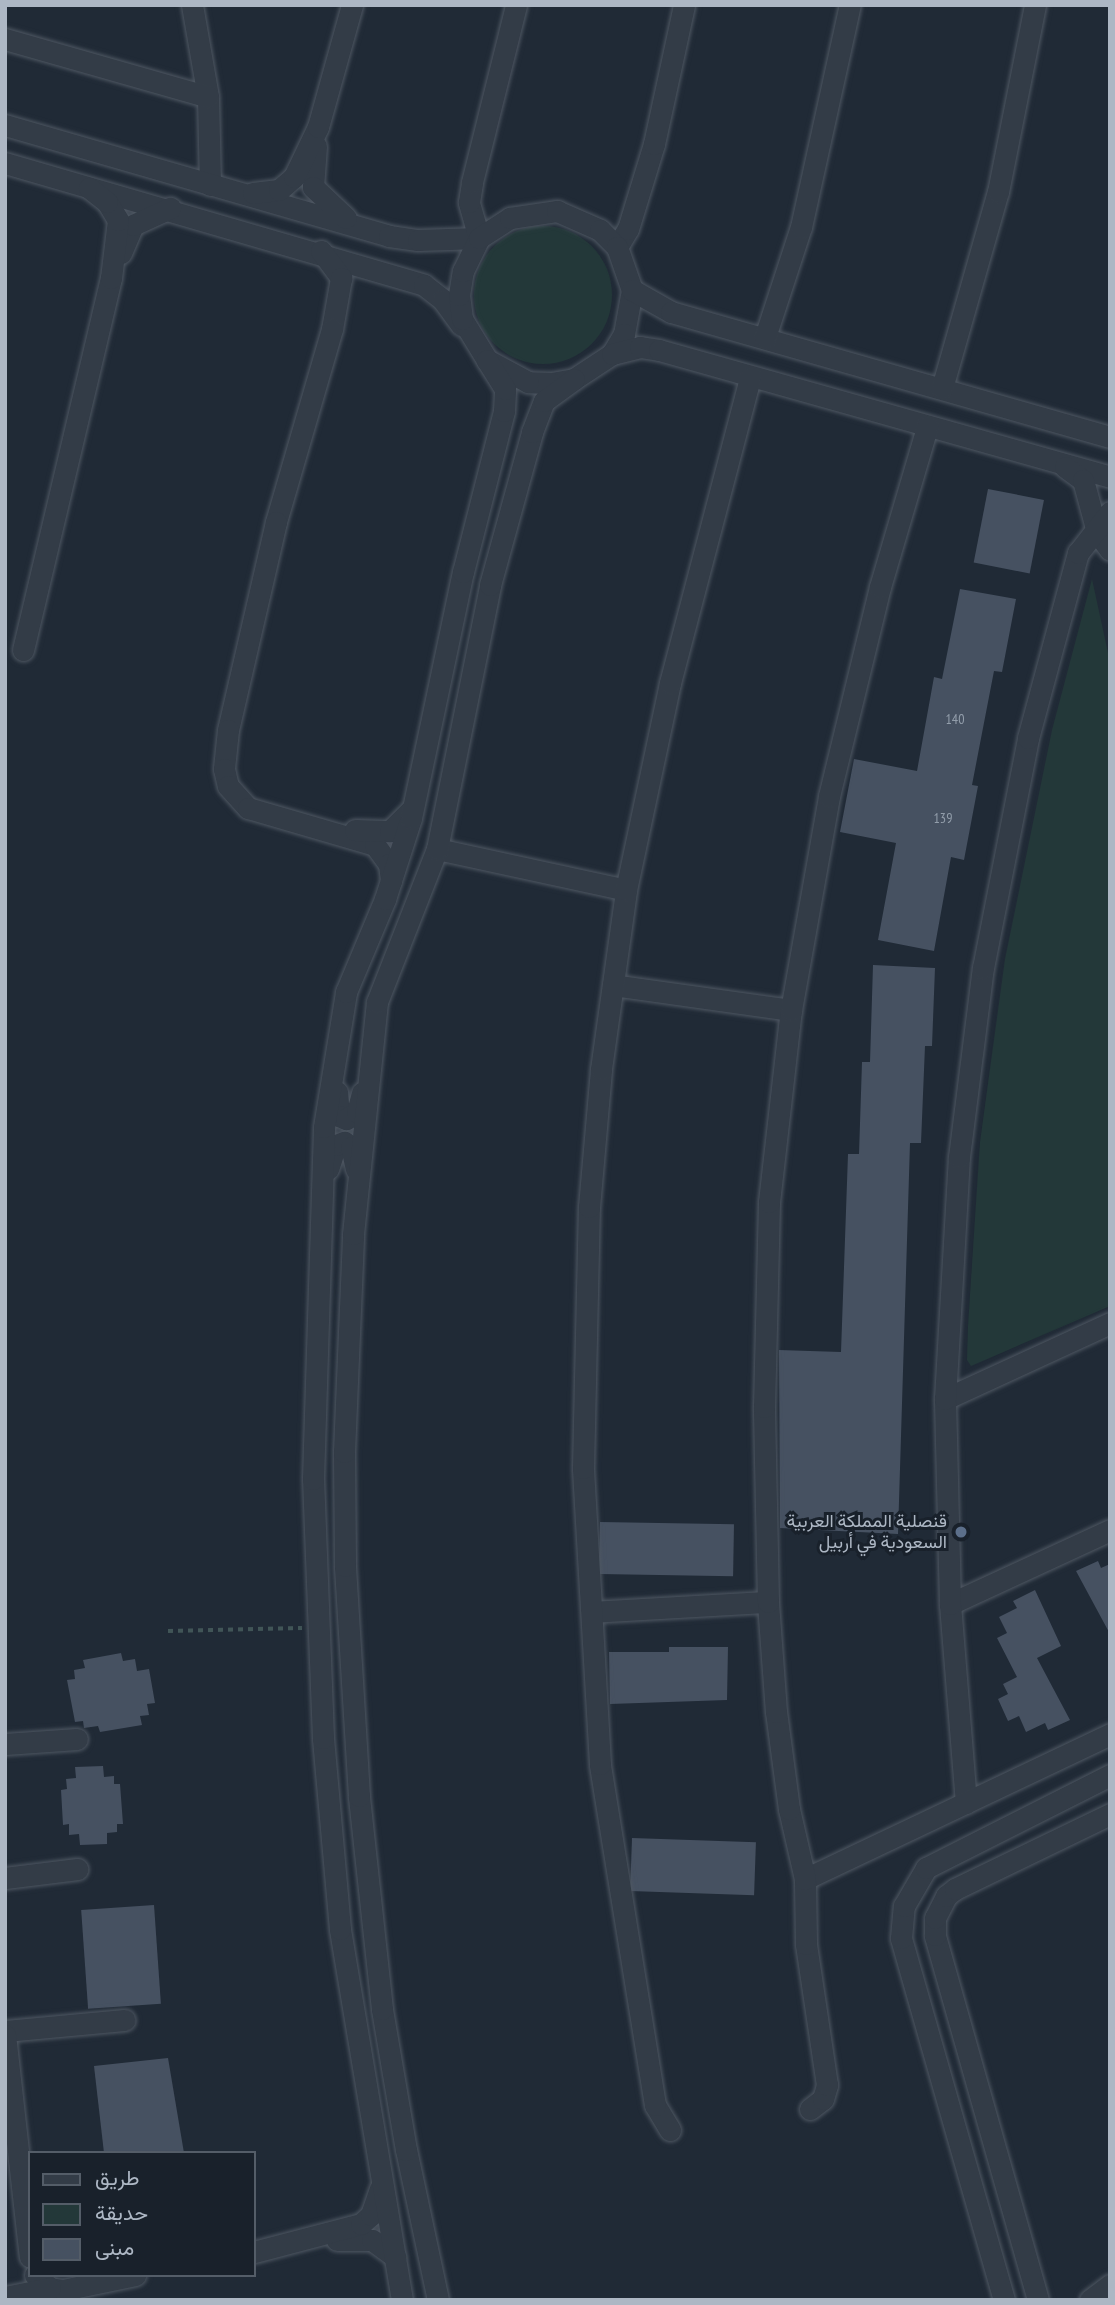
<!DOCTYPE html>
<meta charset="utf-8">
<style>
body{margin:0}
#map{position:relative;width:1115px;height:2305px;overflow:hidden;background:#202a36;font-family:"PT Sans Narrow",Vazirmatn,sans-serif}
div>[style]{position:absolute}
.green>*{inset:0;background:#233839}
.round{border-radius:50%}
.building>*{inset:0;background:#465161;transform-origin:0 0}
.path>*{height:3.5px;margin-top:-1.75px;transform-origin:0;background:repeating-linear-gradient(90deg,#415557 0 5px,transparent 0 10px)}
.roads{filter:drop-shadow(0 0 2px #4e5762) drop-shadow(0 0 2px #4e5762)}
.minor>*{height:21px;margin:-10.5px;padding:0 10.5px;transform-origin:10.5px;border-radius:10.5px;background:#333c47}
.dots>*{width:19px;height:19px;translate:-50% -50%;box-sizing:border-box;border:4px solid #19212b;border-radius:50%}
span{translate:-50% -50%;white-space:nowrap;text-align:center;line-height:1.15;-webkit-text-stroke:6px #19212b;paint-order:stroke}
.number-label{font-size:14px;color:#939eab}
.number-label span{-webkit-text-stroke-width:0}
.poi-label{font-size:18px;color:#adb7c4}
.right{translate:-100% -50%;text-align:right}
.frame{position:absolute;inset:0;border:7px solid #adb7c4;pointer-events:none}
.legend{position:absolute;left:28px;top:2151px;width:228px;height:126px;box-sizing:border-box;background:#19212b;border:2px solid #545d68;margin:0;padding:9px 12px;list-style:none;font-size:21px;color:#adb7c4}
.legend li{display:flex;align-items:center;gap:14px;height:35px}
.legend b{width:35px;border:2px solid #545d68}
</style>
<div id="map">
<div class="green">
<i class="round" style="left:474px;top:226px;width:138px;height:138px"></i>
<i style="clip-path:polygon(1092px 579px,1110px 662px,1110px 1306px,971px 1366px,967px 1360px,968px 1325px,980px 1142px,1005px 959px,1052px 730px)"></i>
</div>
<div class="building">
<i style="left:988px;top:489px;width:57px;height:75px;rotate:11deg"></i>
<i style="clip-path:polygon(960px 589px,1016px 599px,1002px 672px,994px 671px,972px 785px,978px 786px,964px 860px,951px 857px,934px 951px,878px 940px,896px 843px,840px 832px,854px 759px,917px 771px,934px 677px,942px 679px)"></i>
<i style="clip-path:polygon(873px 965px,935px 968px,932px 1046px,925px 1046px,921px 1143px,910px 1143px,898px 1534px,780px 1528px,779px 1350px,841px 1352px,848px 1154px,859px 1154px,862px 1062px,870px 1062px)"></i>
<i style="left:600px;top:1522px;width:134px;height:52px;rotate:1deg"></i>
<i style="clip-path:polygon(1098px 1561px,1101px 1568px,1110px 1564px,1110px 1634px,1076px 1571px)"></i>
<i style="clip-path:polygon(1035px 1590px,1061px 1646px,1037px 1658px,1070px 1720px,1048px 1730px,1045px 1723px,1026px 1732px,1019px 1716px,1008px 1721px,998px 1699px,1008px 1694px,1003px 1684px,1017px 1677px,997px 1638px,1007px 1633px,999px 1617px,1017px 1608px,1013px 1601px)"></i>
<i style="clip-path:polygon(669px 1647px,728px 1647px,727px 1700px,610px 1704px,609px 1652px,669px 1652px)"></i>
<i style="clip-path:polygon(121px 1653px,123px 1661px,135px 1659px,137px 1671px,149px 1669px,155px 1703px,147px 1704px,149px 1715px,140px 1716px,142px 1725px,100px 1732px,98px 1726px,84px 1728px,83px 1721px,75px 1722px,67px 1680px,75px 1679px,74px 1670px,85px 1668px,83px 1660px)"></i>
<i style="clip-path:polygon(103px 1766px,104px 1777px,114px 1776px,114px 1784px,120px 1784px,123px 1824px,117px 1824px,117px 1832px,107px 1833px,107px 1844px,80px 1845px,79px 1834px,69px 1835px,69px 1824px,63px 1825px,61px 1790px,67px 1789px,66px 1779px,76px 1778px,75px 1767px)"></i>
<i style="left:632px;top:1838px;width:124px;height:53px;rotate:2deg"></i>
<i style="left:154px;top:1905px;width:99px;height:73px;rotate:86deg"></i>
<i style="clip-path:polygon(168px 2058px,184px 2153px,104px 2153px,94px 2066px)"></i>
</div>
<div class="path">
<i style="left:168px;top:1631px;width:134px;rotate:-1.3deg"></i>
</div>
<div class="roads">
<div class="minor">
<i style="left:192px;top:5px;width:93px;rotate:80.1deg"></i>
<i style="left:208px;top:97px;width:88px;rotate:88.7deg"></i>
<i style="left:5px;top:39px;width:211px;rotate:15.9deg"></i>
<i style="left:5px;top:125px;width:400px;rotate:16.1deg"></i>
<i style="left:389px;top:236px;width:29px;rotate:8deg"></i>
<i style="left:418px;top:240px;width:61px;rotate:-1.9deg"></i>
<i style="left:479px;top:238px;width:37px;rotate:-106deg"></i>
<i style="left:469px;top:202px;width:20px;rotate:-81deg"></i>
<i style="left:472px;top:182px;width:182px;rotate:-76deg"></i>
<i style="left:316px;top:146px;width:41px;rotate:94.2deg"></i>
<i style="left:313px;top:187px;width:45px;rotate:43.2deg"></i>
<i style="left:5px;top:163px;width:436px;rotate:16.2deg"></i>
<i style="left:424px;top:285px;width:24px;rotate:38deg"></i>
<i style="left:443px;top:300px;width:31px;rotate:54deg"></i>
<i style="left:253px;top:193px;width:26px;rotate:-7deg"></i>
<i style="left:279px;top:190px;width:20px;rotate:-41deg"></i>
<i style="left:294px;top:177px;width:55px;rotate:-64.4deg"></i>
<i style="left:318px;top:127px;width:127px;rotate:-74.4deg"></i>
<i style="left:617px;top:247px;width:21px;rotate:-59deg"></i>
<i style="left:628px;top:229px;width:89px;rotate:-73deg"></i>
<i style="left:654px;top:144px;width:142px;rotate:-77.8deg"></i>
<i style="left:321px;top:251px;width:34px;rotate:53deg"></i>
<i style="left:341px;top:278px;width:52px;rotate:100deg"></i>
<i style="left:332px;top:329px;width:201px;rotate:106.2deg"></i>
<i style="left:276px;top:522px;width:213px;rotate:103deg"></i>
<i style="left:228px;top:730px;width:39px;rotate:96deg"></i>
<i style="left:224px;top:769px;width:17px;rotate:77deg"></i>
<i style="left:228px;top:786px;width:30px;rotate:48deg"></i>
<i style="left:248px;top:808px;width:132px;rotate:16.2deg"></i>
<i style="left:375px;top:845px;width:24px;rotate:54deg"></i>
<i style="left:389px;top:864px;width:17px;rotate:83deg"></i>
<i style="left:121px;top:253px;width:30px;rotate:-67deg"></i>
<i style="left:133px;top:225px;width:41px;rotate:-24.7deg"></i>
<i style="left:632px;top:290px;width:45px;rotate:100.3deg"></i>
<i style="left:624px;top:334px;width:23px;rotate:121deg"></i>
<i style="left:612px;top:354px;width:45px;rotate:146.7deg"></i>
<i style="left:574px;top:379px;width:23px;rotate:170deg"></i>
<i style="left:551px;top:383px;width:23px;rotate:-178deg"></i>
<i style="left:528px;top:382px;width:47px;rotate:-151.8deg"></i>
<i style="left:487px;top:360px;width:48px;rotate:-121.4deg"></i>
<i style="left:462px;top:319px;width:24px;rotate:-97deg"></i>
<i style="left:459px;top:295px;width:24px;rotate:-81deg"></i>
<i style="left:463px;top:271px;width:37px;rotate:-64deg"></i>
<i style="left:479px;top:238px;width:37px;rotate:-33deg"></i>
<i style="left:510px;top:218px;width:48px;rotate:-8.5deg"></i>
<i style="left:557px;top:211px;width:47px;rotate:23.8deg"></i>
<i style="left:600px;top:230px;width:24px;rotate:45deg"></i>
<i style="left:617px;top:247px;width:46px;rotate:70.8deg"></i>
<i style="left:632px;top:290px;width:45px;rotate:29.4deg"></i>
<i style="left:671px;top:312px;width:456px;rotate:15.9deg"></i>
<i style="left:765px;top:337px;width:116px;rotate:-71.9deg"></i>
<i style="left:801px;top:227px;width:227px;rotate:-77.6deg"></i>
<i style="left:612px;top:354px;width:29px;rotate:-14deg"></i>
<i style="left:640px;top:347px;width:19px;rotate:9deg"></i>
<i style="left:659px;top:350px;width:469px;rotate:15.7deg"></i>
<i style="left:942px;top:388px;width:204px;rotate:-74.1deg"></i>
<i style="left:998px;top:192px;width:191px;rotate:-78.8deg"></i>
<i style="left:1065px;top:467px;width:22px;rotate:36deg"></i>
<i style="left:1083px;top:480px;width:54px;rotate:74.9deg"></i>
<i style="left:1097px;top:532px;width:22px;rotate:54deg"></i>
<i style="left:23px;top:650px;width:382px;rotate:-76.7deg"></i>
<i style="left:111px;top:278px;width:58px;rotate:-83.1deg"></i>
<i style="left:118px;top:220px;width:21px;rotate:-121deg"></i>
<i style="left:107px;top:202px;width:23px;rotate:-142deg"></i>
<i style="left:355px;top:830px;width:35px;rotate:2deg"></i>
<i style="left:390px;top:831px;width:31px;rotate:-45deg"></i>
<i style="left:437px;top:849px;width:193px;rotate:12.2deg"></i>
<i style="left:613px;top:985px;width:180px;rotate:8deg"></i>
<i style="left:337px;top:1092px;width:24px;rotate:85deg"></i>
<i style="left:339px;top:1116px;width:8px;rotate:23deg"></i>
<i style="left:346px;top:1119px;width:13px;rotate:-32deg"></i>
<i style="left:357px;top:1112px;width:20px;rotate:-75deg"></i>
<i style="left:328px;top:1169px;width:25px;rotate:-72deg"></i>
<i style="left:336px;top:1145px;width:9px;rotate:-21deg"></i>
<i style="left:344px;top:1142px;width:9px;rotate:36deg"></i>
<i style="left:351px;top:1147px;width:23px;rotate:77deg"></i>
<i style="left:945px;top:1399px;width:182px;rotate:-24.7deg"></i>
<i style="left:950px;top:1604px;width:176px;rotate:-24.8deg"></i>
<i style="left:592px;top:1612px;width:176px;rotate:-3.3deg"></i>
<i style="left:5px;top:1744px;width:72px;rotate:-4deg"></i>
<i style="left:966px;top:1803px;width:200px;rotate:-94.6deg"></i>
<i style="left:950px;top:1604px;width:205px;rotate:-91.4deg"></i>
<i style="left:945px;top:1399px;width:242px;rotate:-86.7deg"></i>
<i style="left:959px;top:1157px;width:191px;rotate:-82.8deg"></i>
<i style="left:983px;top:968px;width:234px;rotate:-78.9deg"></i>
<i style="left:1028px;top:738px;width:192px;rotate:-74.9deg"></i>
<i style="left:1078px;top:553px;width:52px;rotate:-52deg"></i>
<i style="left:5px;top:1878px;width:73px;rotate:-7.1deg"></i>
<i style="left:805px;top:1879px;width:338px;rotate:-25.4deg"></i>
<i style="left:5px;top:2031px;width:120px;rotate:-5.3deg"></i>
<i style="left:5px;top:2035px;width:223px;rotate:83.6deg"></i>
<i style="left:810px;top:2109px;width:16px;rotate:-38deg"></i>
<i style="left:823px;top:2099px;width:15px;rotate:-74deg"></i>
<i style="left:827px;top:2085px;width:143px;rotate:-98.5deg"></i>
<i style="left:806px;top:1944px;width:65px;rotate:-90.9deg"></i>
<i style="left:805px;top:1879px;width:72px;rotate:-102.9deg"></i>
<i style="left:789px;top:1809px;width:98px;rotate:-97.6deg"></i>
<i style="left:776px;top:1712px;width:110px;rotate:-94.2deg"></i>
<i style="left:768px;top:1602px;width:195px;rotate:-91.2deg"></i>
<i style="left:764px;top:1407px;width:205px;rotate:-88.6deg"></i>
<i style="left:769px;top:1202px;width:193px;rotate:-83.5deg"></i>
<i style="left:791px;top:1010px;width:217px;rotate:-79.9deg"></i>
<i style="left:829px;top:796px;width:215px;rotate:-76.3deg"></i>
<i style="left:880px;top:587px;width:167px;rotate:-73.6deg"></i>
<i style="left:670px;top:2130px;width:29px;rotate:-121deg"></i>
<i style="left:655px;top:2105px;width:345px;rotate:-99.2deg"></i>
<i style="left:600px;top:1764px;width:296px;rotate:-93.3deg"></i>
<i style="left:583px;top:1468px;width:261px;rotate:-88.7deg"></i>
<i style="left:589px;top:1207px;width:139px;rotate:-85deg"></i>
<i style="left:601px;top:1069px;width:181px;rotate:-82deg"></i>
<i style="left:626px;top:890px;width:212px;rotate:-78deg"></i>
<i style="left:670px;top:683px;width:316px;rotate:-75.3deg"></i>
<i style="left:337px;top:2240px;width:35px"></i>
<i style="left:372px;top:2240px;width:29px;rotate:36deg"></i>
<i style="left:254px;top:2252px;width:111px;rotate:-14.7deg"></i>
<i style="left:361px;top:2224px;width:13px;rotate:-42deg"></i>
<i style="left:371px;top:2215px;width:28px;rotate:-71deg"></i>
<i style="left:35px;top:2275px;width:20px;rotate:41deg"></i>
<i style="left:50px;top:2288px;width:13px;rotate:9deg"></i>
<i style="left:63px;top:2290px;width:74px;rotate:-11.8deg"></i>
<i style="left:5px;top:2297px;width:46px;rotate:-11.3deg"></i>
<i style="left:402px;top:2300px;width:376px;rotate:-99.5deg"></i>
<i style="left:340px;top:1929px;width:192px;rotate:-95.1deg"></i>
<i style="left:323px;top:1738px;width:259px;rotate:-92.2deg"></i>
<i style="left:313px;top:1479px;width:352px;rotate:-88.2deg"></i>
<i style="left:324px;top:1127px;width:137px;rotate:-80.7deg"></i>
<i style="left:346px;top:992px;width:101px;rotate:-67.2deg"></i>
<i style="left:385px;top:899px;width:85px;rotate:-72.2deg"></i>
<i style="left:411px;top:818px;width:251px;rotate:-78.1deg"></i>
<i style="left:463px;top:572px;width:166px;rotate:-75.7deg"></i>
<i style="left:504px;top:411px;width:22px;rotate:-87deg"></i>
<i style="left:505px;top:389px;width:34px;rotate:-122deg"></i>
<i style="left:438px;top:2300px;width:153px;rotate:-102deg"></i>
<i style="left:406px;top:2150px;width:143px;rotate:-99.7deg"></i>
<i style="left:382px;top:2009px;width:214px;rotate:-96.2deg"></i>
<i style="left:359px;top:1796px;width:230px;rotate:-93.5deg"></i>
<i style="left:345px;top:1566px;width:114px;rotate:-90.5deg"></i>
<i style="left:344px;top:1452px;width:218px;rotate:-87.6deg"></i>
<i style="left:353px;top:1234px;width:233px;rotate:-84.1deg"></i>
<i style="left:377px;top:1002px;width:164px;rotate:-68.6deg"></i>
<i style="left:437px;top:849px;width:269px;rotate:-78.6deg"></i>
<i style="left:490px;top:585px;width:159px;rotate:-74.6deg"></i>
<i style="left:532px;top:432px;width:33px;rotate:-69deg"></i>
<i style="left:544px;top:401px;width:37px;rotate:-36deg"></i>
<i style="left:1004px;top:2300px;width:376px;rotate:-105.9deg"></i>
<i style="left:901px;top:1938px;width:32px;rotate:-85deg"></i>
<i style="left:904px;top:1906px;width:44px;rotate:-59.9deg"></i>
<i style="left:926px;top:1868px;width:206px;rotate:-26.8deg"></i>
<i style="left:1038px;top:2300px;width:379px;rotate:-105.8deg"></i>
<i style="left:935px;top:1935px;width:17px;rotate:-90deg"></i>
<i style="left:935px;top:1918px;width:25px;rotate:-63deg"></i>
<i style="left:946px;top:1896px;width:11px;rotate:-38deg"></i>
<i style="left:955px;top:1889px;width:172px;rotate:-25.8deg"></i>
<i style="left:1090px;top:2300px;width:25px;rotate:-37deg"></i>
</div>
</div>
<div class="dots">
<i style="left:961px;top:1532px;background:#5c6f8a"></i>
</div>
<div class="number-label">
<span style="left:955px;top:719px">140</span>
<span style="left:943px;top:818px">139</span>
</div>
<div class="poi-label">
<span class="right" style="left:947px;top:1532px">قنصلية المملكة العربية<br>السعودية في أربيل</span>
</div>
<div class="frame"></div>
<ul class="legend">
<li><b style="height:9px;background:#333c47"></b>طريق</li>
<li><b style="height:19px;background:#233839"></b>حديقة</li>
<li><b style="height:19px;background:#465161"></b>مبنى</li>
</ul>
</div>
